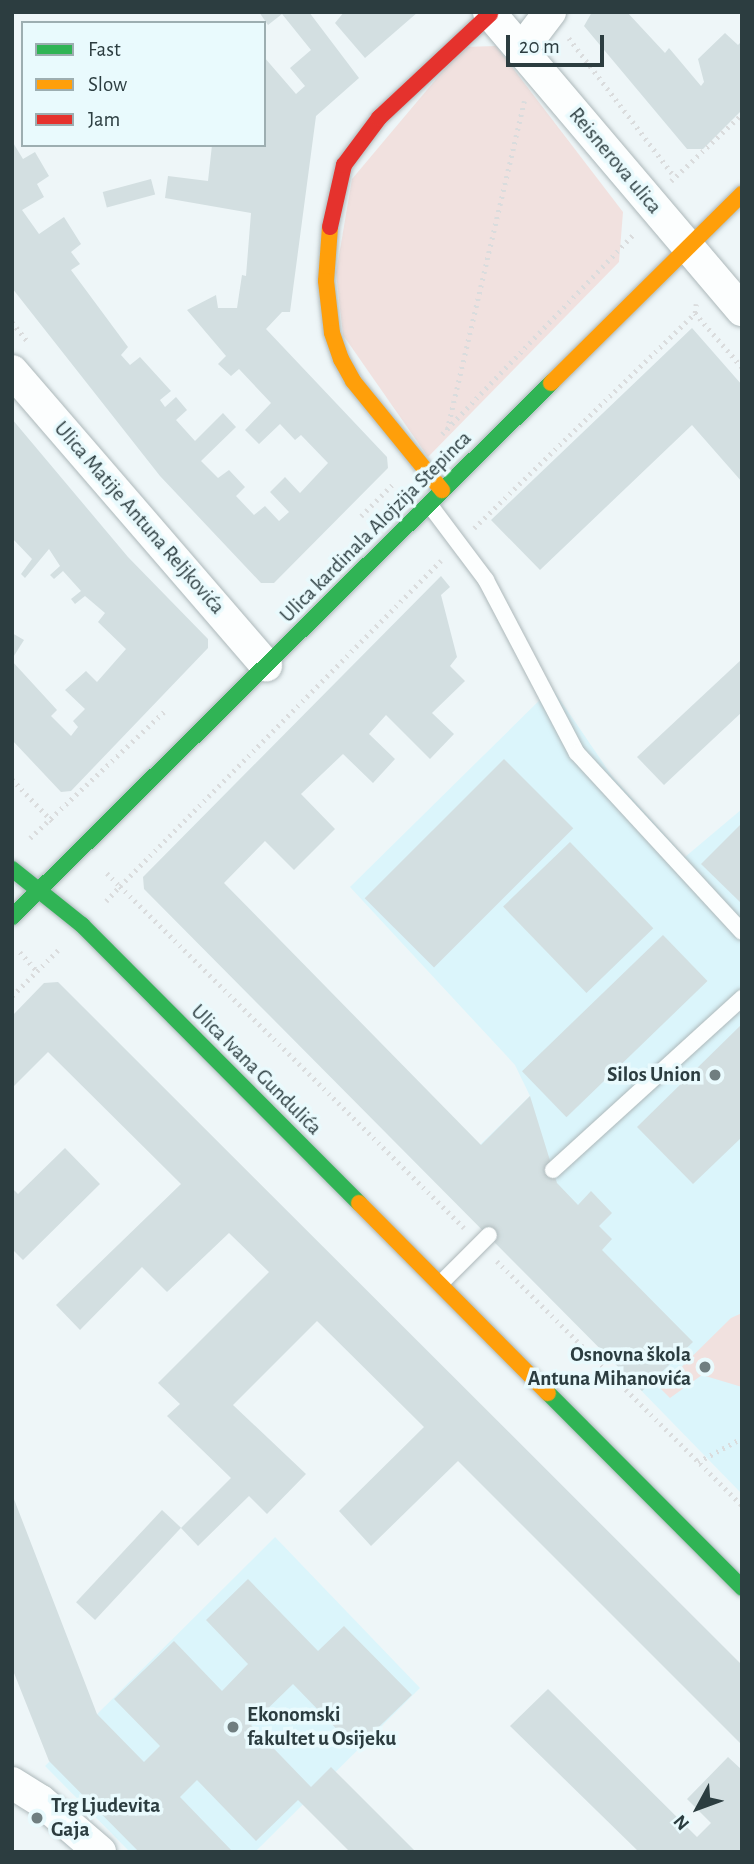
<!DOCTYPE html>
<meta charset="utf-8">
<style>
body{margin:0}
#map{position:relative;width:754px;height:1864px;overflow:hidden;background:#eef6f8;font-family:"Alegreya Sans",sans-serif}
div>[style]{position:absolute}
.built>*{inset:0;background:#dbf5fb}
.green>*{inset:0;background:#f1e1df}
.building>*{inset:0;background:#d3dfe1;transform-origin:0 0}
.path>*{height:4.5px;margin-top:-2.25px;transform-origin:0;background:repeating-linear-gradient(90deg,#dadcdd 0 2px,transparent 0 7px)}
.roads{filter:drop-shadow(0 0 2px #adb8ba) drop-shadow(0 0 2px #adb8ba)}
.lane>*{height:16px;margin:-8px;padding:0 8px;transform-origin:8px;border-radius:8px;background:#fcfefe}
.street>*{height:32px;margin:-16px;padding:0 16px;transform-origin:16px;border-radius:16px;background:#fcfefe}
.fast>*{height:16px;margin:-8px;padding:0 8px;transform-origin:8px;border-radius:8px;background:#30b455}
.slow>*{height:16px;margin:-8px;padding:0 8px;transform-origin:8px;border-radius:8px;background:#ff9f0a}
.jam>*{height:16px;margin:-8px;padding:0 8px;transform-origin:8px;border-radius:8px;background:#e5322d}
.dots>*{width:19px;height:19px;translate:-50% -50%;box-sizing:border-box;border:4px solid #e9fafd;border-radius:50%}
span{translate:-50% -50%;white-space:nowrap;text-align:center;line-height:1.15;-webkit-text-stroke:7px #e9fafd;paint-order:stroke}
.street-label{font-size:21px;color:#2c3d40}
.poi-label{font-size:21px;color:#2c3d40;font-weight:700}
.right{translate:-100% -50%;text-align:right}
.left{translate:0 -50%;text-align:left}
.frame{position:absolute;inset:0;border:14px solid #2c3d40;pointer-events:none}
.legend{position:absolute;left:21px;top:21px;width:245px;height:126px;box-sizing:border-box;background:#e9fafd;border:2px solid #9daeb1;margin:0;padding:9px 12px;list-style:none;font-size:21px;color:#2c3d40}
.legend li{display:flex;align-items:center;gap:14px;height:35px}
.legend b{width:35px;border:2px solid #9daeb1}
.north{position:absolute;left:663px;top:1773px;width:70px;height:70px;-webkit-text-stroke:5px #e9fafd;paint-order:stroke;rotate:229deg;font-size:19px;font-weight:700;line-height:28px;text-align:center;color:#2c3d40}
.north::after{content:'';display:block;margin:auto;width:24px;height:32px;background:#2c3d40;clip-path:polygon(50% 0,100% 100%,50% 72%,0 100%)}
.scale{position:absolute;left:506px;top:35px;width:98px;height:32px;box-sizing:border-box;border:4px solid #2c3d40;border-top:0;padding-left:9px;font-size:21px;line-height:24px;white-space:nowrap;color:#2c3d40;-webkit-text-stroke:5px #e9fafd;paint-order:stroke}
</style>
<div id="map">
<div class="built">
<i style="clip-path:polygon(552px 688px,612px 776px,685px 857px,742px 809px,742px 1494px,440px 1184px,530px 1096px,515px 1065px,350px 887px)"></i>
<i style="clip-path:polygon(275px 1537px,420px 1688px,255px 1852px,130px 1852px,45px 1766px)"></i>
</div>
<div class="green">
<i style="clip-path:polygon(496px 46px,623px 212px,619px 262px,428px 457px,343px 335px,336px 273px,352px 179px,463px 47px)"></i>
<i style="clip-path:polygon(742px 1313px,742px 1387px,702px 1375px,670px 1398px,660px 1388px,731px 1318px)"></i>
</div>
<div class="building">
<i style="clip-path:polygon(259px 12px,309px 12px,359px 78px,316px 116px,290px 312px,282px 312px,266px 329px,387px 457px,388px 468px,274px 583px,261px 583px,160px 476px,12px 288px,12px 141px,23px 159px,35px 152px,49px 176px,37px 184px,44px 197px,22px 210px,39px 234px,64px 217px,81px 244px,71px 252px,80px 264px,71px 270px,128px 347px,121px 355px,130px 365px,140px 357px,171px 391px,160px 400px,165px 407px,176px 397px,187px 410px,176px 420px,195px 441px,223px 413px,236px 427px,201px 461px,218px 478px,229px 470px,245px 487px,236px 496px,254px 515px,265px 506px,279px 521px,289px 512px,270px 492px,285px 477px,300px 493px,328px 463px,301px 435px,295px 440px,280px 424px,259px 444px,245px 430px,271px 403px,239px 369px,231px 376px,218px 364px,226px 356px,187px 310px,216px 295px,218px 308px,237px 308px,242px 275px,246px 276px,251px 213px,165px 198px,168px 176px,208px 181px,212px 145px,264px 145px,264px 57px,296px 94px,305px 86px,290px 68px,311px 50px,282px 14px,268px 25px)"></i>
<i style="clip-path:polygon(344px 12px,418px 12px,365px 58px,335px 23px)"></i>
<i style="clip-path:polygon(592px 12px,627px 12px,665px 53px,669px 48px,701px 86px,704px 82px,698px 59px,725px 33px,738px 45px,742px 41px,742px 110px,703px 149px,687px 149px,584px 26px)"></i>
<i style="left:151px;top:179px;width:16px;height:50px;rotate:75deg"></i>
<i style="clip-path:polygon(692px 328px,742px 385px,742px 482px,692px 425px,540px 570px,491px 520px)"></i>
<i style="clip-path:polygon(12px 419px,128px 557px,208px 639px,208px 648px,71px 791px,61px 792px,12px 740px,12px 661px,57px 710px,51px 716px,71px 736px,78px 727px,73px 721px,85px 709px,65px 690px,86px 671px,97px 682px,126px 649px,98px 622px,105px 613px,85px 596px,75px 604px,71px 599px,81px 591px,63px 571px,54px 579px,50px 575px,60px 566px,49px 549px,25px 578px,21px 574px,32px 559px,12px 538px)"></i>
<i style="clip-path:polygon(441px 576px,450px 587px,441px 595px,457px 657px,450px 666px,465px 681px,432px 713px,454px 734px,430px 759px,386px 715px,369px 734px,395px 759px,373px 783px,343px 754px,301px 794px,335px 829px,294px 870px,265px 841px,224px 883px,481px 1145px,530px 1096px,557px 1183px,578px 1205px,591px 1191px,612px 1213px,599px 1226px,612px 1239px,602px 1250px,693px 1342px,642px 1391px,144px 889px,143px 877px)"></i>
<i style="clip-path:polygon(12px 633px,24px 640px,12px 659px)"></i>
<i style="clip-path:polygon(742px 659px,742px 712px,664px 785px,637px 757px)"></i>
<i style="left:504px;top:759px;width:98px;height:197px;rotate:45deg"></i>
<i style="clip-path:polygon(742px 823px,742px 904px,701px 864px)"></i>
<i style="left:570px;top:842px;width:120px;height:93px;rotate:46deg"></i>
<i style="left:663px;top:935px;width:64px;height:196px;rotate:46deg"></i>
<i style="clip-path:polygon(58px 982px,742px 1665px,742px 1745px,458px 1461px,371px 1546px,339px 1511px,424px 1427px,317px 1321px,233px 1405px,306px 1474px,267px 1514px,249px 1496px,198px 1546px,181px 1528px,231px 1478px,167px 1416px,180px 1404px,158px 1383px,269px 1272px,229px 1233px,167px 1292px,142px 1267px,80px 1330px,56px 1305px,181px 1184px,48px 1052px,12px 1088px,12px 1016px,44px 983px)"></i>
<i style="clip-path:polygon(742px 1024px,742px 1137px,693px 1184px,637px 1127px)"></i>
<i style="clip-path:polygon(65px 1148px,100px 1184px,23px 1260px,12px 1249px,12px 1188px,18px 1194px)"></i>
<i style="clip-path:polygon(12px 1494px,97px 1714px,144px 1762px,160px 1746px,114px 1699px,174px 1641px,222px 1691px,248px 1664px,206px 1620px,248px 1579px,318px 1651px,344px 1626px,412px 1695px,356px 1749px,293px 1684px,251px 1725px,311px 1787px,331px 1767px,416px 1852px,350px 1852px,298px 1800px,256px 1841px,197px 1780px,180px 1797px,233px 1852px,139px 1852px,49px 1761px,12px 1668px)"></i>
<i style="left:162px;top:1510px;width:26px;height:126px;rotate:43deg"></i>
<i style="clip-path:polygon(548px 1689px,697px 1837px,711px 1823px,687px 1799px,728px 1757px,742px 1770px,742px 1852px,639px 1852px,510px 1726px)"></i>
</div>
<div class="path">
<i style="left:569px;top:38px;width:170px;rotate:52.7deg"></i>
<i style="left:671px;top:181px;width:98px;rotate:-43.3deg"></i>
<i style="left:695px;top:313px;width:72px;rotate:49deg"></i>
<i style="left:12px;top:322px;width:26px;rotate:51deg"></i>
<i style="left:447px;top:430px;width:338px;rotate:-76.8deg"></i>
<i style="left:442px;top:434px;width:279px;rotate:-46.2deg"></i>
<i style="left:361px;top:516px;width:44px;rotate:-45deg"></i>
<i style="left:474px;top:528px;width:308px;rotate:-44.2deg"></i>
<i style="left:695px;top:313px;width:9px;rotate:-84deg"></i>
<i style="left:12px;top:779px;width:62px;rotate:46.3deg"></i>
<i style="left:30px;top:838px;width:187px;rotate:-43.3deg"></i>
<i style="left:107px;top:873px;width:18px;rotate:45deg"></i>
<i style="left:120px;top:886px;width:457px;rotate:-45.4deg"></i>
<i style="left:106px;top:901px;width:21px;rotate:-47deg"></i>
<i style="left:120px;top:886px;width:485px;rotate:44.8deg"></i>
<i style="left:20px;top:952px;width:25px;rotate:48deg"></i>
<i style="left:12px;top:996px;width:65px;rotate:-45deg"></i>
<i style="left:497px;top:1261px;width:346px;rotate:44.9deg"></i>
<i style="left:698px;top:1462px;width:50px;rotate:-28.6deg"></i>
</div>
<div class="roads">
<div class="lane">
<i style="left:429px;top:504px;width:95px;rotate:53.1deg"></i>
<i style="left:486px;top:580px;width:195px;rotate:62.3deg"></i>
<i style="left:577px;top:753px;width:243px;rotate:47.3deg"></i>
<i style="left:553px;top:1170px;width:256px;rotate:-42.3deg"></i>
<i style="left:440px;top:1284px;width:69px;rotate:-45deg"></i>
</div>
<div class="street">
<i style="left:489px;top:12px;width:391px;rotate:49.7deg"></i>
<i style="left:521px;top:50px;width:48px;rotate:-52.7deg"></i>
<i style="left:12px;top:371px;width:389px;rotate:49.2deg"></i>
<i style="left:12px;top:1783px;width:34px;rotate:32deg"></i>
<i style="left:41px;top:1801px;width:78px;rotate:40.8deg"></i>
</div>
<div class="fast">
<i style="left:12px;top:869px;width:90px;rotate:38.7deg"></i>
<i style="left:82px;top:925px;width:392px;rotate:45.1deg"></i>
<i style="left:12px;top:917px;width:759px;rotate:-44.73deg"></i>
<i style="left:548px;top:1393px;width:275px;rotate:45.1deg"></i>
</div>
<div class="slow">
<i style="left:330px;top:227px;width:54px;rotate:94.2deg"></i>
<i style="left:326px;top:281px;width:52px;rotate:83.4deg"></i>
<i style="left:332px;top:333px;width:28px;rotate:71deg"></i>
<i style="left:341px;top:359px;width:25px;rotate:61deg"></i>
<i style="left:353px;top:381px;width:141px;rotate:50.8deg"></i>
<i style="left:551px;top:383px;width:269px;rotate:-44.7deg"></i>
<i style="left:359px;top:1203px;width:268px;rotate:45.2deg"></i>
</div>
<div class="jam">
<i style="left:330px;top:227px;width:64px;rotate:-77.3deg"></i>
<i style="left:344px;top:165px;width:59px;rotate:-53.3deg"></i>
<i style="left:379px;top:118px;width:152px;rotate:-43.1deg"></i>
</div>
</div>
<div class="dots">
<i style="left:715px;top:1075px;background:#707e80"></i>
<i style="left:705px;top:1367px;background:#707e80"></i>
<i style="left:233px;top:1727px;background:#707e80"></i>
<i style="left:37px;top:1818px;background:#707e80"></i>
</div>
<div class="street-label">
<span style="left:615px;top:161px;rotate:50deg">Reisnerova ulica</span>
<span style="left:139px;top:518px;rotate:49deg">Ulica Matije Antuna Reljkovića</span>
<span style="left:376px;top:527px;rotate:-45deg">Ulica kardinala Alojzija Stepinca</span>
<span style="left:256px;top:1070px;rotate:45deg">Ulica Ivana Gundulića</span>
</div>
<div class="poi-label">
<span class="right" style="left:701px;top:1075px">Silos Union</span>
<span class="right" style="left:691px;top:1367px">Osnovna škola<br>Antuna Mihanovića</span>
<span class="left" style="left:247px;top:1727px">Ekonomski<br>fakultet u Osijeku</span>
<span class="left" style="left:51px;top:1818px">Trg Ljudevita<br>Gaja</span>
</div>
<div class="frame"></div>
<ul class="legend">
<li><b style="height:9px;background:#30b455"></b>Fast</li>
<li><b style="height:9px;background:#ff9f0a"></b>Slow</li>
<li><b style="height:9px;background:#e5322d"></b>Jam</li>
</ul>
<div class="north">N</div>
<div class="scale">20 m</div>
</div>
